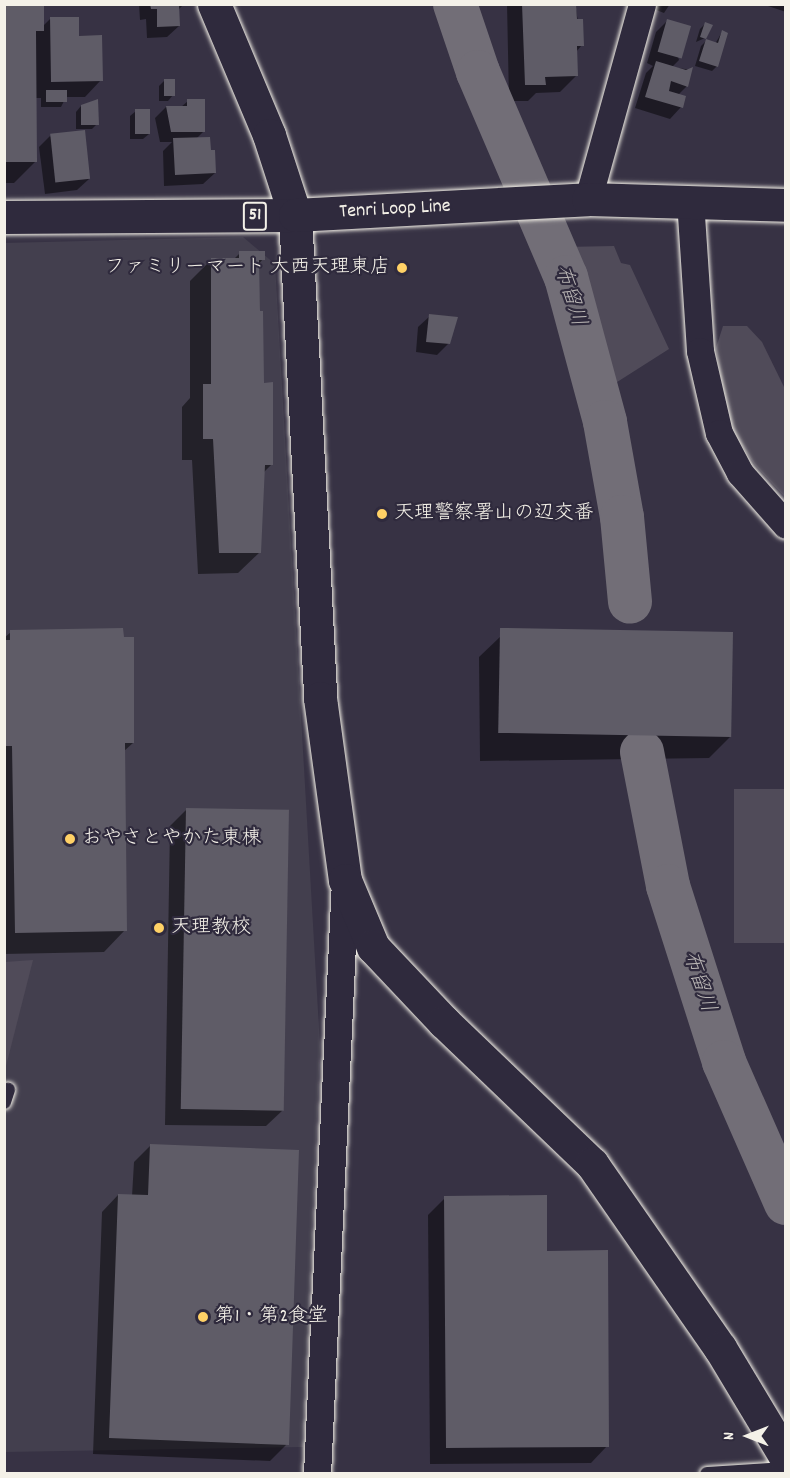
<!DOCTYPE html>
<meta charset="utf-8">
<style>
body{margin:0}
#map{position:relative;width:790px;height:1478px;overflow:hidden;background:#373244;font-family:Dekko,"Klee One",sans-serif}
div>[style]{position:absolute}
.built>*{inset:0;background:#433f4e}
.green>*{inset:0;background:#504b59;transform-origin:0 0}
.shadow>*{inset:0;background:#0007}
.river>*{height:44px;margin:-22px;padding:0 22px;transform-origin:22px;border-radius:22px;background:#726e77}
.building>*{inset:0;background:#5f5c67;transform-origin:0 0}
.roads{filter:drop-shadow(0 0 2px #f4f1e8) drop-shadow(0 0 2px #f4f1e8)}
.lane>*{height:14px;margin:-7px;padding:0 7px;transform-origin:7px;border-radius:7px;background:#2f2a3d}
.street>*{height:27px;margin:-13.5px;padding:0 13.5px;transform-origin:13.5px;border-radius:13.5px;background:#2f2a3d}
.secondary>*{height:33px;margin:-16.5px;padding:0 16.5px;transform-origin:16.5px;border-radius:16.5px;background:#2f2a3d}
.primary>*{height:33px;margin:-16.5px;padding:0 16.5px;transform-origin:16.5px;border-radius:16.5px;background:#2f2a3d}
.dots>*{width:16px;height:16px;translate:-50% -50%;box-sizing:border-box;border:3px solid #2f2a3d;border-radius:50%}
span{translate:-50% -50%;white-space:nowrap;text-align:center;line-height:1.15;-webkit-text-stroke:4.5px #2f2a3d;paint-order:stroke}
.shield-label span{padding:2px 4px;background:#2f2a3d;border:2px solid;border-radius:4px;-webkit-text-stroke-width:0}
.shield-label{font-size:18px;color:#f4f1e8;font-weight:700}
.street-label{font-size:20px;color:#f4f1e8}
.poi-label{font-size:20px;color:#f4f1e8}
.right{translate:-100% -50%;text-align:right}
.left{translate:0 -50%;text-align:left}
.water-label{font-size:21px;color:#bab6b5;font-style:italic}
.frame{position:absolute;inset:0;border:6px solid #f4f1e8;pointer-events:none}
.north{position:absolute;left:718px;top:1406px;width:60px;height:60px;-webkit-text-stroke:4px #2f2a3d;paint-order:stroke;rotate:270deg;font-size:16px;font-weight:700;line-height:24px;text-align:center;color:#f4f1e8}
.north::after{content:'';display:block;margin:auto;width:21px;height:27px;background:#f4f1e8;clip-path:polygon(50% 0,100% 100%,50% 72%,0 100%)}
</style>
<div id="map">
<div class="built">
<i style="clip-path:polygon(243px 237px,275px 264px,320px 1046px,303px 1447px,5px 1452px,4px 243px)"></i>
</div>
<div class="green">
<i style="clip-path:polygon(614px 246px,621px 263px,630px 265px,669px 349px,603px 391px,564px 247px)"></i>
<i style="clip-path:polygon(723px 326px,747px 326px,762px 342px,785px 389px,785px 497px,755px 465px,729px 426px,716px 348px)"></i>
<i style="left:785px;top:789px;width:154px;height:51px;rotate:90deg"></i>
<i style="clip-path:polygon(33px 960px,5px 1070px,5px 962px)"></i>
</div>
<div class="shadow">
<i style="clip-path:polygon(4px 4px,42px 27px,51px 18px,78px 37px,101px 80px,85px 97px,66px 97px,61px 107px,41px 107px,41px 98px,35px 98px,36px 161px,14px 183px,4px 183px)"></i>
<i style="clip-path:polygon(139px 4px,184px 4px,178px 10px,179px 26px,167px 37px,147px 38px,146px 19px,140px 20px)"></i>
<i style="clip-path:polygon(507px 4px,575px 4px,582px 45px,576px 52px,577px 75px,560px 92px,536px 93px,528px 101px,509px 101px)"></i>
<i style="clip-path:polygon(652px 4px,670px 4px,664px 13px,651px 8px)"></i>
<i style="clip-path:polygon(786px 4px,786px 12px,768px 6px,769px 4px)"></i>
<i style="clip-path:polygon(667px 21px,679px 60px,672px 67px,691px 70px,686px 87px,678px 95px,681px 107px,670px 119px,635px 108px,646px 73px,653px 66px,647px 63px,656px 32px)"></i>
<i style="clip-path:polygon(705px 24px,705px 38px,696px 42px,700px 29px)"></i>
<i style="clip-path:polygon(722px 32px,717px 66px,712px 71px,695px 66px,701px 46px,706px 41px,715px 44px)"></i>
<i style="clip-path:polygon(164px 81px,173px 95px,168px 101px,159px 101px,159px 86px)"></i>
<i style="clip-path:polygon(188px 101px,204px 131px,196px 139px,215px 173px,203px 184px,164px 186px,163px 151px,172px 142px,160px 142px,155px 118px,166px 107px,181px 107px)"></i>
<i style="clip-path:polygon(81px 106px,97px 124px,92px 129px,76px 129px,76px 112px)"></i>
<i style="clip-path:polygon(136px 111px,149px 134px,143px 139px,130px 139px,130px 116px)"></i>
<i style="clip-path:polygon(50px 136px,89px 179px,77px 190px,45px 194px,39px 147px)"></i>
<i style="clip-path:polygon(240px 253px,263px 259px,258px 265px,262px 384px,272px 464px,263px 473px,260px 552px,238px 573px,198px 574px,192px 460px,182px 460px,182px 407px,190px 398px,190px 281px,211px 260px,233px 260px)"></i>
<i style="clip-path:polygon(430px 316px,449px 343px,437px 355px,416px 352px,418px 327px)"></i>
<i style="clip-path:polygon(11px 632px,133px 743px,123px 752px,125px 930px,104px 952px,4px 954px,4px 638px)"></i>
<i style="clip-path:polygon(501px 636px,730px 737px,709px 758px,480px 761px,479px 657px)"></i>
<i style="clip-path:polygon(187px 809px,283px 1110px,266px 1126px,165px 1125px,170px 826px)"></i>
<i style="clip-path:polygon(150px 1146px,287px 1444px,270px 1461px,93px 1454px,102px 1212px,118px 1195px,132px 1196px,134px 1162px)"></i>
<i style="clip-path:polygon(445px 1198px,546px 1252px,607px 1446px,591px 1463px,430px 1464px,428px 1215px)"></i>
</div>
<div class="river">
<i style="left:455px;top:4px;width:72px;rotate:71.3deg"></i>
<i style="left:478px;top:72px;width:223px;rotate:66.8deg"></i>
<i style="left:566px;top:277px;width:150px;rotate:74.9deg"></i>
<i style="left:605px;top:422px;width:97px;rotate:79.9deg"></i>
<i style="left:622px;top:517px;width:85px;rotate:84.6deg"></i>
<i style="left:642px;top:752px;width:136px;rotate:79deg"></i>
<i style="left:668px;top:886px;width:185px;rotate:72.3deg"></i>
<i style="left:724px;top:1062px;width:154px;rotate:66.3deg"></i>
</div>
<div class="building">
<i style="clip-path:polygon(4px 4px,44px 4px,44px 31px,36px 31px,37px 162px,4px 162px)"></i>
<i style="clip-path:polygon(150px 4px,179px 4px,180px 26px,157px 27px,157px 9px,151px 9px)"></i>
<i style="clip-path:polygon(522px 4px,576px 4px,577px 19px,583px 19px,584px 46px,577px 46px,578px 76px,545px 77px,546px 85px,525px 85px)"></i>
<i style="clip-path:polygon(50px 17px,79px 17px,79px 36px,102px 35px,103px 81px,51px 82px)"></i>
<i style="left:667px;top:19px;width:25px;height:34px;rotate:16deg"></i>
<i style="clip-path:polygon(705px 22px,713px 25px,706px 39px,700px 37px)"></i>
<i style="clip-path:polygon(722px 30px,728px 33px,718px 67px,699px 61px,706px 39px,718px 43px)"></i>
<i style="clip-path:polygon(656px 61px,686px 70px,693px 67px,688px 87px,671px 81px,669px 91px,686px 96px,683px 108px,645px 97px)"></i>
<i style="left:164px;top:79px;width:11px;height:17px"></i>
<i style="left:46px;top:90px;width:21px;height:12px"></i>
<i style="clip-path:polygon(98px 99px,99px 125px,81px 125px,81px 105px)"></i>
<i style="clip-path:polygon(187px 99px,205px 99px,205px 132px,171px 132px,166px 106px,187px 106px)"></i>
<i style="left:135px;top:109px;width:15px;height:25px"></i>
<i style="left:85px;top:130px;width:49px;height:35px;rotate:84deg"></i>
<i style="clip-path:polygon(210px 137px,211px 150px,215px 150px,216px 173px,175px 175px,173px 138px)"></i>
<i style="clip-path:polygon(239px 251px,265px 251px,265px 260px,259px 260px,260px 311px,263px 311px,264px 383px,273px 382px,273px 465px,265px 465px,261px 553px,219px 553px,213px 439px,203px 439px,203px 384px,211px 384px,211px 258px,239px 258px)"></i>
<i style="clip-path:polygon(429px 314px,458px 317px,450px 344px,426px 342px)"></i>
<i style="clip-path:polygon(123px 628px,124px 637px,134px 637px,134px 743px,125px 743px,127px 931px,15px 933px,12px 746px,4px 746px,4px 640px,10px 640px,10px 630px)"></i>
<i style="left:733px;top:632px;width:105px;height:233px;rotate:91deg"></i>
<i style="left:186px;top:808px;width:103px;height:301px;rotate:1deg"></i>
<i style="clip-path:polygon(150px 1144px,299px 1150px,289px 1445px,109px 1438px,118px 1194px,148px 1195px)"></i>
<i style="clip-path:polygon(547px 1195px,547px 1251px,608px 1250px,609px 1447px,446px 1448px,444px 1196px)"></i>
</div>
<div class="roads">
<div class="lane">
<i style="left:4px;top:1102px;width:13px;rotate:-72deg"></i>
<i style="left:707px;top:1474px;width:79px;rotate:-3.6deg"></i>
</div>
<div class="street">
<i style="left:588px;top:199px;width:202px;rotate:-74.5deg"></i>
<i style="left:690px;top:200px;width:151px;rotate:86.2deg"></i>
<i style="left:700px;top:351px;width:84px;rotate:77deg"></i>
<i style="left:719px;top:433px;width:45px;rotate:62.3deg"></i>
<i style="left:740px;top:473px;width:69px;rotate:48.5deg"></i>
<i style="left:317px;top:1474px;width:594px;rotate:-87.3deg"></i>
</div>
<div class="secondary">
<i style="left:214px;top:4px;width:142px;rotate:67.2deg"></i>
<i style="left:269px;top:135px;width:84px;rotate:72deg"></i>
<i style="left:295px;top:215px;width:484px;rotate:87deg"></i>
<i style="left:320px;top:698px;width:184px;rotate:82.2deg"></i>
<i style="left:345px;top:880px;width:73px;rotate:67.3deg"></i>
<i style="left:373px;top:947px;width:103px;rotate:46.6deg"></i>
<i style="left:444px;top:1022px;width:205px;rotate:43.8deg"></i>
<i style="left:592px;top:1164px;width:224px;rotate:55.2deg"></i>
<i style="left:720px;top:1348px;width:128px;rotate:59deg"></i>
</div>
<div class="primary">
<i style="left:4px;top:217px;width:291px;rotate:-0.4deg"></i>
<i style="left:295px;top:215px;width:293px;rotate:-3.1deg"></i>
<i style="left:588px;top:199px;width:198px;rotate:1.7deg"></i>
</div>
</div>
<div class="dots">
<i style="left:402px;top:268px;background:#ffd166"></i>
<i style="left:382px;top:514px;background:#ffd166"></i>
<i style="left:70px;top:839px;background:#ffd166"></i>
<i style="left:159px;top:928px;background:#ffd166"></i>
<i style="left:203px;top:1317px;background:#ffd166"></i>
</div>
<div class="shield-label">
<span style="left:255px;top:216px">51</span>
</div>
<div class="street-label">
<span style="left:395px;top:210px;rotate:-3deg">Tenri Loop Line</span>
</div>
<div class="poi-label">
<span class="right" style="left:390px;top:268px">ファミリーマート 大西天理東店</span>
<span class="left" style="left:394px;top:514px">天理警察署山の辺交番</span>
<span class="left" style="left:82px;top:839px">おやさとやかた東棟</span>
<span class="left" style="left:171px;top:928px">天理教校</span>
<span class="left" style="left:215px;top:1317px">第1・第2食堂</span>
</div>
<div class="water-label">
<span style="left:569px;top:296px;rotate:73deg">布留川</span>
<span style="left:698px;top:982px;rotate:72deg">布留川</span>
</div>
<div class="frame"></div>
<div class="north">N</div>
</div>
